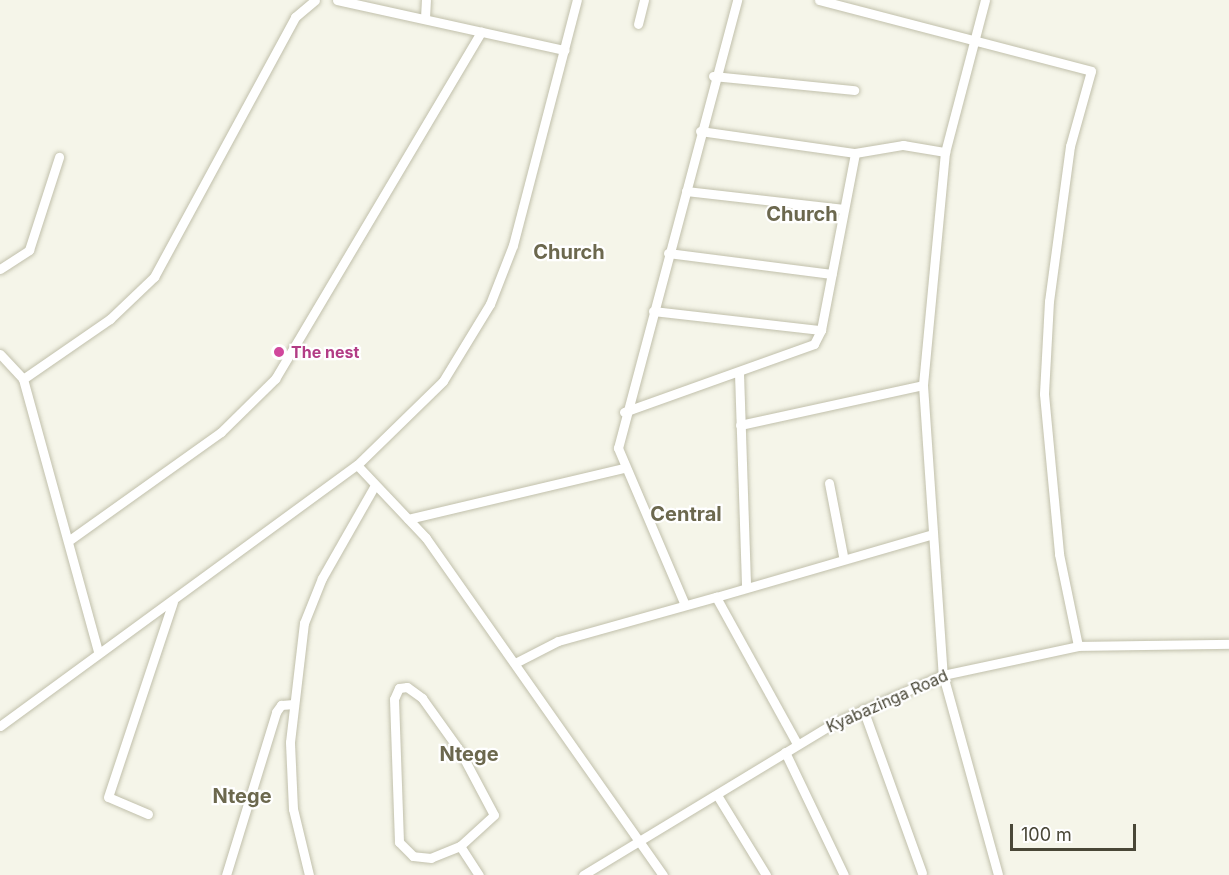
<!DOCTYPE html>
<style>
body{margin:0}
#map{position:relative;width:1229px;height:875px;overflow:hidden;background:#f5f5e9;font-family:Inter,sans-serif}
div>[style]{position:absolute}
.roads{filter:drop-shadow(0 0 2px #c1c0ab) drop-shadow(0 0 2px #c1c0ab)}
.minor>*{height:9px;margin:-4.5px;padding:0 4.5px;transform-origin:4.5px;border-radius:4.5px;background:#fff}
.dots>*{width:16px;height:16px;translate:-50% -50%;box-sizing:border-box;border:3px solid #fff;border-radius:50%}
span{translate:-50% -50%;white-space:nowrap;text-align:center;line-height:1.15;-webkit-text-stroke:4.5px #fff;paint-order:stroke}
.hotel-label{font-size:16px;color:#b23c85;font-weight:700}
.left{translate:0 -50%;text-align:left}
.street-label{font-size:16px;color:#494737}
.quarter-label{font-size:20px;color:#6c684e;font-weight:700}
.scale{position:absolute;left:1010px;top:824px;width:126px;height:27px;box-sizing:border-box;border:3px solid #494737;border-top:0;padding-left:8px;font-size:18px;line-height:21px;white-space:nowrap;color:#494737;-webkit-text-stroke:4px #fff;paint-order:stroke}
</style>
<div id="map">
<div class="roads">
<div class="minor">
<i style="left:337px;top:0;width:233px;rotate:12.4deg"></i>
<i style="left:819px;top:0;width:281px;rotate:14.6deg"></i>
<i style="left:1091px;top:71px;width:78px;rotate:105.6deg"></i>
<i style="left:1070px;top:146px;width:156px;rotate:97.7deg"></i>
<i style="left:1049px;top:301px;width:93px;rotate:93.1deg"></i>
<i style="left:1044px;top:394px;width:161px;rotate:84.6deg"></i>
<i style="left:1059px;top:554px;width:94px;rotate:78.3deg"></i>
<i style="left:985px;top:0;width:157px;rotate:104.7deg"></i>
<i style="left:945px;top:152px;width:234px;rotate:95.4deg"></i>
<i style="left:923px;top:385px;width:291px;rotate:86.1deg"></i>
<i style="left:943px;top:675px;width:207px;rotate:74.6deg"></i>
<i style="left:425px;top:18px;width:18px;rotate:-87deg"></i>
<i style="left:638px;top:24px;width:25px;rotate:-76deg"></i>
<i style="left:713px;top:76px;width:142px;rotate:5.7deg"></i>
<i style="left:700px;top:131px;width:157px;rotate:8.1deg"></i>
<i style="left:686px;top:191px;width:159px;rotate:6.5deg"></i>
<i style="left:668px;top:253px;width:165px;rotate:7.3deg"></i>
<i style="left:0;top:269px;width:35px;rotate:-33deg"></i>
<i style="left:29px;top:250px;width:98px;rotate:-72.1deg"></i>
<i style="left:653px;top:311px;width:169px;rotate:6.5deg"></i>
<i style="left:0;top:354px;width:34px;rotate:47deg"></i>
<i style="left:23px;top:379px;width:283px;rotate:74.6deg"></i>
<i style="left:739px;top:373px;width:213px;rotate:88.1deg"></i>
<i style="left:23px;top:379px;width:106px;rotate:-34.6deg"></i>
<i style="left:110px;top:319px;width:61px;rotate:-43.7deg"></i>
<i style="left:154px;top:277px;width:296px;rotate:-61.5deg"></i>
<i style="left:295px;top:17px;width:26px;rotate:-40deg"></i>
<i style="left:624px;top:412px;width:202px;rotate:-19.7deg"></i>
<i style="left:814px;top:344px;width:16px;rotate:-63deg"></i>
<i style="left:821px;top:330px;width:180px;rotate:-79.1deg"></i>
<i style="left:855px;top:153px;width:49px;rotate:-9.5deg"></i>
<i style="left:903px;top:145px;width:43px;rotate:9.5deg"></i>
<i style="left:740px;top:425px;width:187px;rotate:-12.3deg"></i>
<i style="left:357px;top:465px;width:100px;rotate:46.6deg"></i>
<i style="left:426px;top:538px;width:412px;rotate:54.9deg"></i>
<i style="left:829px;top:483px;width:74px;rotate:79.1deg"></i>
<i style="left:408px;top:519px;width:221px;rotate:-13.3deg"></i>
<i style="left:71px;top:539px;width:184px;rotate:-35.5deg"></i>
<i style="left:221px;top:432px;width:76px;rotate:-44.5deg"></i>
<i style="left:275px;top:379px;width:404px;rotate:-59.3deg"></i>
<i style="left:716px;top:597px;width:222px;rotate:-16.2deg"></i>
<i style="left:685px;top:605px;width:171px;rotate:-113.1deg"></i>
<i style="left:618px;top:448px;width:464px;rotate:-75.1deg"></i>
<i style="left:517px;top:662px;width:46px;rotate:-27.1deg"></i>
<i style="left:558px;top:641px;width:164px;rotate:-15.6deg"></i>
<i style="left:716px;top:597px;width:168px;rotate:61.1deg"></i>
<i style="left:407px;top:687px;width:19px;rotate:36deg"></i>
<i style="left:422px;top:698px;width:65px;rotate:54.4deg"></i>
<i style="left:460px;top:751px;width:72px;rotate:62deg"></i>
<i style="left:494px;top:815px;width:46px;rotate:137.6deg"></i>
<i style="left:460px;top:846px;width:31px;rotate:158deg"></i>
<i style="left:431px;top:858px;width:18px;rotate:-174deg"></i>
<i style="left:413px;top:856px;width:20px;rotate:-135deg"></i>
<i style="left:399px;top:842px;width:143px;rotate:-92deg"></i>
<i style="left:394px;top:699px;width:12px;rotate:-66deg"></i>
<i style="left:399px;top:688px;width:8px;rotate:-7deg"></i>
<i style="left:863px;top:709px;width:174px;rotate:70.2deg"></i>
<i style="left:0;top:726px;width:442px;rotate:-36.2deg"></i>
<i style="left:357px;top:465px;width:120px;rotate:-44.3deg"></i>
<i style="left:443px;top:381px;width:90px;rotate:-58.6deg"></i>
<i style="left:490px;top:304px;width:63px;rotate:-68.7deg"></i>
<i style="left:513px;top:245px;width:253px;rotate:-75.4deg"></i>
<i style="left:785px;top:752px;width:136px;rotate:64.4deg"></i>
<i style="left:717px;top:795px;width:94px;rotate:58.5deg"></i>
<i style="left:148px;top:814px;width:43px;rotate:-157deg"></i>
<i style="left:108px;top:797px;width:206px;rotate:-71.6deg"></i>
<i style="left:460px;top:846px;width:35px;rotate:57deg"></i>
<i style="left:226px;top:875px;width:170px;rotate:-72.9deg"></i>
<i style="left:276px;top:712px;width:9px;rotate:-54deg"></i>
<i style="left:281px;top:705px;width:13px;rotate:-4deg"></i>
<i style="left:309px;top:875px;width:68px;rotate:-103.6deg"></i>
<i style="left:293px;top:809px;width:67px;rotate:-92.6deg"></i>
<i style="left:290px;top:742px;width:120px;rotate:-83.3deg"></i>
<i style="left:304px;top:623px;width:48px;rotate:-68.2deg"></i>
<i style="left:322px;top:578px;width:105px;rotate:-60.3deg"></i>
<i style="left:583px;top:875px;width:296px;rotate:-31.2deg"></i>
<i style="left:836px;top:722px;width:117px;rotate:-23.7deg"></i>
<i style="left:943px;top:675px;width:138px;rotate:-12.1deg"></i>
<i style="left:1078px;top:646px;width:151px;rotate:-0.8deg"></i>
</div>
</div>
<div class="dots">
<i style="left:279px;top:352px;background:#d1479c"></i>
</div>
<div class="hotel-label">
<span class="left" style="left:291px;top:352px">The nest</span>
</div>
<div class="street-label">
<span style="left:887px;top:701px;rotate:-24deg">Kyabazinga Road</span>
</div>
<div class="quarter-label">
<span style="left:802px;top:214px">Church</span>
<span style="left:569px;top:252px">Church</span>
<span style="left:686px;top:514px">Central</span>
<span style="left:469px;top:754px">Ntege</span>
<span style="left:242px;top:796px">Ntege</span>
</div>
<div class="scale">100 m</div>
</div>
